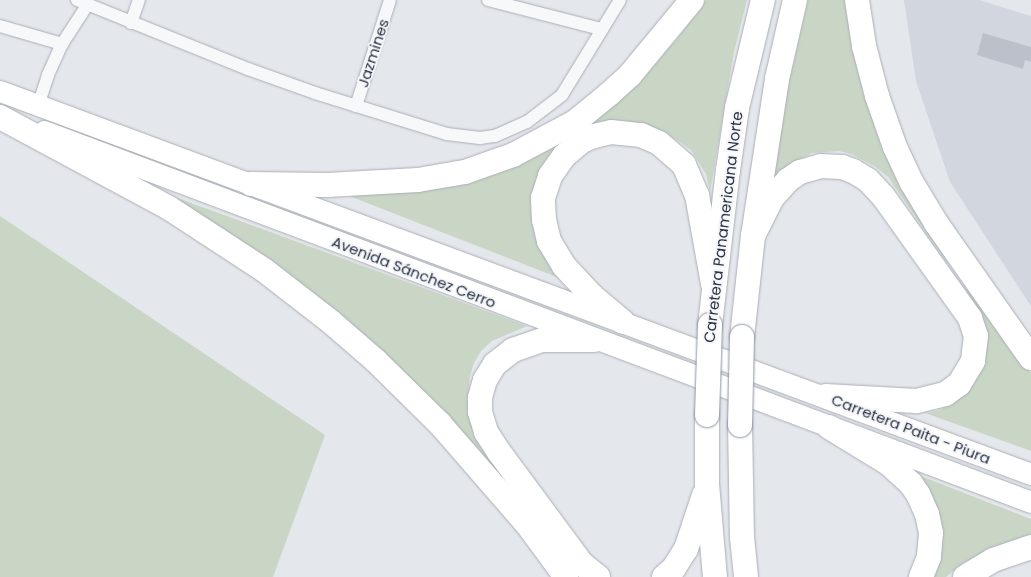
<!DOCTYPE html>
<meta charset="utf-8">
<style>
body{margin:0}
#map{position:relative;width:1031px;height:577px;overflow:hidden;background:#e4e7ec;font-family:Poppins,sans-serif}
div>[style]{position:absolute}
.built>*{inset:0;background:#d2d6de}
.green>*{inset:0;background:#c9d6c5}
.building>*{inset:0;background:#bbc0ca}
.roads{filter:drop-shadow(0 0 1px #a9aeb7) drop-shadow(0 0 1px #a9aeb7)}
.minor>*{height:12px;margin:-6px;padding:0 6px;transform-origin:6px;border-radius:6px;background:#f7f8fa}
.trunk>*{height:21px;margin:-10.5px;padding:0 10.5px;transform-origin:10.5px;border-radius:10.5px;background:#fff}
.motorway>*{height:24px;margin:-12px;padding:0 12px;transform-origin:12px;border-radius:12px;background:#fff}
.bridges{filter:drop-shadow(0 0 1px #8b94a3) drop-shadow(0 0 1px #8b94a3)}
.motorway-bridge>*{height:24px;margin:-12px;padding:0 12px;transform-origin:12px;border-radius:12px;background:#fff}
span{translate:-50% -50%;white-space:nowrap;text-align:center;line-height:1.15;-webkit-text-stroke:4px #f4f6f9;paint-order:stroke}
.street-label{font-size:15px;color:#2b3445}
</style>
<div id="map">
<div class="built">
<i style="clip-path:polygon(904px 0,979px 0,1031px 16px,1031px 306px,950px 182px,916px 81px)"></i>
</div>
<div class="green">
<i style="clip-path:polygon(706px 0,747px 0,734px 52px,710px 192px,706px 174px,691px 150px,665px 132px,647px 125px,628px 121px,609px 122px,579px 132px,633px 87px,676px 40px)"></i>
<i style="clip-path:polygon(808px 0,847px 0,906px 186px,948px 264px,888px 177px,876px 167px,851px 154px,839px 151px,812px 153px,795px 162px,770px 187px,787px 91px)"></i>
<i style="clip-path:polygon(557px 146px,547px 158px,536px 182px,532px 210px,532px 223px,539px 249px,567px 281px,339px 192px,501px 170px)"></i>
<i style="clip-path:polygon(175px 197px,527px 326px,492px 341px,481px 351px,474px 363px,470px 376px,469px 386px,473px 435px,501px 475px,369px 346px)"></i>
<i style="clip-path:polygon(0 216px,325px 435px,273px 577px,0 577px)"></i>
<i style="clip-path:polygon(963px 285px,983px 307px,1031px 373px,1031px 451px,925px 413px,940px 410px,962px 396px,974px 384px,978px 373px,977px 308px)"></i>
<i style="clip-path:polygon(913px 473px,1031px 519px,1031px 537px,982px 553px,963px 563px,946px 577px,932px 577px)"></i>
</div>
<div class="building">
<i style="clip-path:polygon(983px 33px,1031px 47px,1031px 62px,1025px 60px,1023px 69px,977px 55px)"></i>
</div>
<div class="roads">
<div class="minor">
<i style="left:77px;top:0;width:184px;rotate:22deg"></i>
<i style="left:248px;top:69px;width:71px;rotate:19.7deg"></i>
<i style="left:315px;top:93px;width:138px;rotate:17.3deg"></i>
<i style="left:447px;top:134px;width:33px;rotate:7deg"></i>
<i style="left:480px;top:138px;width:15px;rotate:-8deg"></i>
<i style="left:495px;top:136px;width:35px;rotate:-24deg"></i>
<i style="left:527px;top:122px;width:44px;rotate:-37.6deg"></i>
<i style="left:562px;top:95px;width:111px;rotate:-58.6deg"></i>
<i style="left:488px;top:0;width:117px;rotate:14.4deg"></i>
<i style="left:131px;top:23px;width:24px;rotate:-71deg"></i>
<i style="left:0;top:26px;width:65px;rotate:16.2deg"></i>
<i style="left:38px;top:106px;width:33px;rotate:-72deg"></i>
<i style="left:48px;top:75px;width:34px;rotate:-66deg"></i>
<i style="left:62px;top:44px;width:48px;rotate:-57deg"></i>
<i style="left:356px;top:106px;width:111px;rotate:-72.2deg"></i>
</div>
<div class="trunk">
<i style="left:0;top:91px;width:1100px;rotate:20.38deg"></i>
<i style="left:44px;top:131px;width:1054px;rotate:20.6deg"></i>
</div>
<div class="motorway">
<i style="left:857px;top:0;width:47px;rotate:81.3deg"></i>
<i style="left:864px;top:46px;width:52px;rotate:75.4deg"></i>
<i style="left:877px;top:96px;width:54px;rotate:70.6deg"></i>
<i style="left:895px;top:147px;width:40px;rotate:65deg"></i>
<i style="left:912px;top:183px;width:47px;rotate:59deg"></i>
<i style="left:936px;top:223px;width:165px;rotate:54.9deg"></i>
<i style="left:0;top:117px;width:192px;rotate:28.3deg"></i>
<i style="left:169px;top:208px;width:113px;rotate:33.1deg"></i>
<i style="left:264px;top:270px;width:85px;rotate:37.8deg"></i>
<i style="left:331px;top:322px;width:60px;rotate:40.9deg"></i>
<i style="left:376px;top:361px;width:90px;rotate:44.5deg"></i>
<i style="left:440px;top:424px;width:133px;rotate:49deg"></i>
<i style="left:527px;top:524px;width:66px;rotate:53.7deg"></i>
<i style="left:251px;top:184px;width:76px;rotate:0.8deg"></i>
<i style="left:327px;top:185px;width:91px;rotate:-3.1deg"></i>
<i style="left:418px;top:180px;width:48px;rotate:-9.7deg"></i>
<i style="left:465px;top:172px;width:51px;rotate:-19.5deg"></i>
<i style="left:513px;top:155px;width:70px;rotate:-28deg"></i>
<i style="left:575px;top:122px;width:43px;rotate:-39.3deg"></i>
<i style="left:608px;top:95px;width:30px;rotate:-42deg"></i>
<i style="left:630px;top:75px;width:97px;rotate:-50.4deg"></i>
<i style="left:753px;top:236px;width:42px;rotate:-63.4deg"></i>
<i style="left:772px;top:198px;width:24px;rotate:-48deg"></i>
<i style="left:788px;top:180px;width:14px;rotate:-34deg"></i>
<i style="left:800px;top:172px;width:22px;rotate:-16deg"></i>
<i style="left:821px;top:166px;width:21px;rotate:3deg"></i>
<i style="left:842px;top:167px;width:12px;rotate:20deg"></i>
<i style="left:853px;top:171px;width:17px;rotate:31deg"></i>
<i style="left:868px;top:180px;width:22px;rotate:47deg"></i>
<i style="left:883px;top:196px;width:150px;rotate:54.5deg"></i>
<i style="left:970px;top:318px;width:19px;rotate:72deg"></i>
<i style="left:976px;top:336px;width:25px;rotate:97deg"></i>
<i style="left:973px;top:361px;width:27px;rotate:121deg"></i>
<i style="left:959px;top:384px;width:17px;rotate:144deg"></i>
<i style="left:945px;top:394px;width:30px;rotate:166deg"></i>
<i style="left:916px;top:401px;width:91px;rotate:-176.9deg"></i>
<i style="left:623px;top:322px;width:40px;rotate:-140deg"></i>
<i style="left:592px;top:296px;width:41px;rotate:-133deg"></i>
<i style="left:564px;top:266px;width:29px;rotate:-121deg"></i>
<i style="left:549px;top:241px;width:22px;rotate:-103deg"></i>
<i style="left:544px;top:220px;width:22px;rotate:-93deg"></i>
<i style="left:543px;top:198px;width:23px;rotate:-72deg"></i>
<i style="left:550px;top:176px;width:24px;rotate:-55deg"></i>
<i style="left:564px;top:156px;width:23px;rotate:-40deg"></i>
<i style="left:582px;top:141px;width:13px;rotate:-23deg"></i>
<i style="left:594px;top:136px;width:17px;rotate:-13deg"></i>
<i style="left:611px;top:132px;width:30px;rotate:6deg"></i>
<i style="left:641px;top:135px;width:20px;rotate:24deg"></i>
<i style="left:659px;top:143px;width:33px;rotate:41deg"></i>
<i style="left:684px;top:165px;width:33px;rotate:67deg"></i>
<i style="left:697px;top:195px;width:90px;rotate:79.8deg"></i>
<i style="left:710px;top:325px;width:156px;rotate:-83.4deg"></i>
<i style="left:728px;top:170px;width:63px;rotate:-81.7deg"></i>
<i style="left:737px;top:108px;width:111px;rotate:-76.5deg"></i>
<i style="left:742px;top:337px;width:102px;rotate:-83.8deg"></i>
<i style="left:753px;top:236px;width:159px;rotate:-81.3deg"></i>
<i style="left:777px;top:79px;width:81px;rotate:-77.2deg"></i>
<i style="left:594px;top:340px;width:52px;rotate:180deg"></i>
<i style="left:542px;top:340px;width:31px;rotate:161deg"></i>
<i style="left:513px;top:350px;width:23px;rotate:142deg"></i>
<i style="left:495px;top:364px;width:19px;rotate:122deg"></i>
<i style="left:485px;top:380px;width:19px;rotate:106deg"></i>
<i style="left:480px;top:398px;width:14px;rotate:90deg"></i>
<i style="left:480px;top:412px;width:21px;rotate:73deg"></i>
<i style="left:486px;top:432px;width:24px;rotate:57deg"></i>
<i style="left:499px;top:452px;width:138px;rotate:53.5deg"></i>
<i style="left:581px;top:563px;width:22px;rotate:39deg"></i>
<i style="left:707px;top:415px;width:69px;rotate:90deg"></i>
<i style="left:707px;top:484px;width:93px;rotate:85.1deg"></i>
<i style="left:740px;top:425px;width:112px;rotate:89deg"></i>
<i style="left:742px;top:537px;width:40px;rotate:84.3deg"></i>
<i style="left:829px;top:427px;width:69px;rotate:31.4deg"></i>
<i style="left:888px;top:463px;width:31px;rotate:42deg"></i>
<i style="left:911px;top:484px;width:12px;rotate:55deg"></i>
<i style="left:918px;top:494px;width:22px;rotate:66deg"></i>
<i style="left:927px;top:514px;width:19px;rotate:78deg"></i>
<i style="left:931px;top:533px;width:24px;rotate:95deg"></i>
<i style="left:929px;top:557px;width:22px;rotate:112deg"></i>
<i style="left:664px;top:577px;width:13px;rotate:-42deg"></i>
<i style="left:674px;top:568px;width:22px;rotate:-58deg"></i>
<i style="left:686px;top:549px;width:57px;rotate:-71.6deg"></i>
<i style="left:965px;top:577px;width:33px;rotate:-31deg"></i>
<i style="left:993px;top:560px;width:40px;rotate:-18.9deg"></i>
</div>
</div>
<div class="bridges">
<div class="motorway-bridge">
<i style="left:707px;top:415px;width:90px;rotate:-88.1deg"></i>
<i style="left:740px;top:425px;width:88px;rotate:-88.7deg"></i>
</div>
</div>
<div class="street-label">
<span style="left:373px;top:53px;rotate:-72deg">Jazmines</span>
<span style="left:723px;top:227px;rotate:-83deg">Carretera Panamericana Norte</span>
<span style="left:414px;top:272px;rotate:21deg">Avenida Sánchez Cerro</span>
<span style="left:911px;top:429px;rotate:21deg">Carretera Paita - Piura</span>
</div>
</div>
